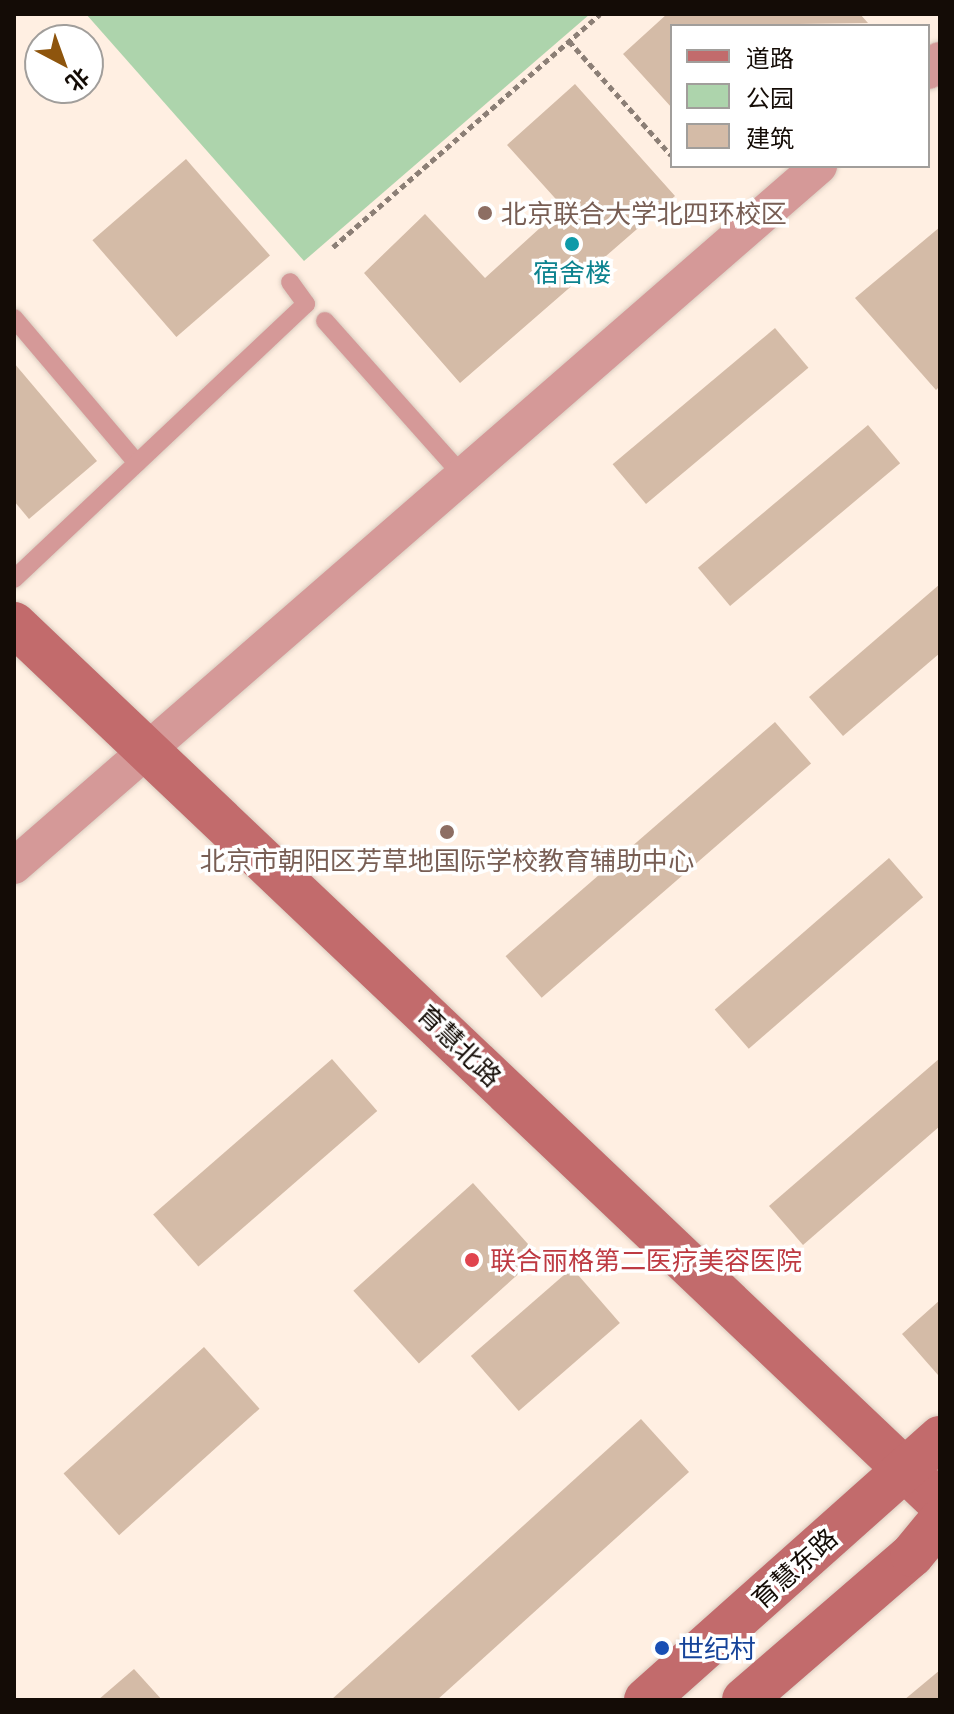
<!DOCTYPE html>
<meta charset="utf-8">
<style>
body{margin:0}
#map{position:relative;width:954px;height:1714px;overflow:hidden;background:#ffefe2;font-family:"Exo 2","Noto Sans SC",sans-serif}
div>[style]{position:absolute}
.green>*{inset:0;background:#add4ac}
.building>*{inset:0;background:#d4bba7;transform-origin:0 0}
.path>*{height:5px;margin-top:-2.5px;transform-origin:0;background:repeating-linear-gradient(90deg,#8c7f76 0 6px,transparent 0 10px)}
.roads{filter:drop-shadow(0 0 2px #d9cbbf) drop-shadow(0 0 2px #d9cbbf)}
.lane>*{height:18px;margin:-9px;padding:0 9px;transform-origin:9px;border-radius:9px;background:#d59998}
.street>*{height:36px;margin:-18px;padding:0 18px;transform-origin:18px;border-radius:18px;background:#d59998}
.secondary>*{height:44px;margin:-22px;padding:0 22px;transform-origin:22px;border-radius:22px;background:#c26b6c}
.dots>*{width:22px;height:22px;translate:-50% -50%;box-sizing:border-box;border:4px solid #fff;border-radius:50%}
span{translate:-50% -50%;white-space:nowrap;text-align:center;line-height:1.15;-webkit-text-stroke:7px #fff;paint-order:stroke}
.education-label{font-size:26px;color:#785e54}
.left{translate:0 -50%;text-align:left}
.culture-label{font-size:26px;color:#0d838f}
.street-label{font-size:26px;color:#140c06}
.health-label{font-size:26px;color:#be3a42}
.transit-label{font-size:26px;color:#164399}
.frame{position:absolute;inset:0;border:16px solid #140c06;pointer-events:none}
.legend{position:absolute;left:670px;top:24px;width:260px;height:144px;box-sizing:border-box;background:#fff;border:2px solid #a19e9b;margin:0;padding:10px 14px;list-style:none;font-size:24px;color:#140c06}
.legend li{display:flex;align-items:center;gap:16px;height:40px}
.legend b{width:40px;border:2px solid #a19e9b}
.north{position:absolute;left:24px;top:24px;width:80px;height:80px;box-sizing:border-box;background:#fff;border:2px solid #a19e9b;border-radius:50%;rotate:139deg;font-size:22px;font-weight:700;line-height:32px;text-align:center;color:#140c06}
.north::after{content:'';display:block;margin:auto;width:28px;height:36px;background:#8e550d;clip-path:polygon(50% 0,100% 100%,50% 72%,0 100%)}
</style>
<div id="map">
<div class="green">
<i style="clip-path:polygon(86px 14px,590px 14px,304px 261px)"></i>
</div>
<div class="building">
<i style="clip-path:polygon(667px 14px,860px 14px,868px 23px,672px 26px,672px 108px,623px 54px)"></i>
<i style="clip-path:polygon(575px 84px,675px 196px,460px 383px,364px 273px,425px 214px,485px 278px,563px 207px,507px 145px)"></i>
<i style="left:186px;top:159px;width:128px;height:124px;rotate:49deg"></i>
<i style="clip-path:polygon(940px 227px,940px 386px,936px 390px,855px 298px)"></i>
<i style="left:775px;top:328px;width:52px;height:212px;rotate:50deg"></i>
<i style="clip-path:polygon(14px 363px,97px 461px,29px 519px,14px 501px)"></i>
<i style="left:868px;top:425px;width:50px;height:222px;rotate:50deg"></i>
<i style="clip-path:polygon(940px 584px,940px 653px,843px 736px,809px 697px)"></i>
<i style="left:775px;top:722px;width:55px;height:357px;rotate:49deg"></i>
<i style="left:889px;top:858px;width:52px;height:231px;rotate:49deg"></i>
<i style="clip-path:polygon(940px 1058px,940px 1126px,803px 1245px,769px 1206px)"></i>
<i style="left:332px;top:1059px;width:69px;height:237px;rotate:49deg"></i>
<i style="left:473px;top:1183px;width:98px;height:161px;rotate:48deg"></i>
<i style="left:572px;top:1268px;width:73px;height:134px;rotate:49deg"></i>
<i style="clip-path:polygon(940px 1300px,940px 1373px,938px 1375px,902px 1334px)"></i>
<i style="left:204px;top:1347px;width:83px;height:189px;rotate:48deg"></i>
<i style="clip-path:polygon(641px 1419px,689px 1472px,437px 1700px,331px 1700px)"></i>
<i style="clip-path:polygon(134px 1669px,162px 1700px,98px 1700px)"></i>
<i style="clip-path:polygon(940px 1670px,940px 1700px,904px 1700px)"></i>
</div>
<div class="path">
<i style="left:569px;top:41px;width:153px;rotate:48.2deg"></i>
<i style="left:333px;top:247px;width:354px;rotate:-41.1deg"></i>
</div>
<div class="roads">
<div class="lane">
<i style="left:14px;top:318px;width:190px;rotate:49.7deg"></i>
<i style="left:325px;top:321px;width:208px;rotate:48.3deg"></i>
<i style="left:14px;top:579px;width:401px;rotate:-43.3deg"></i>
<i style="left:306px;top:304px;width:27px;rotate:-126deg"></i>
</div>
<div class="street">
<i style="left:928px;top:71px;width:16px;rotate:-43deg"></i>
<i style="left:14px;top:866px;width:1067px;rotate:-41.01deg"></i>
</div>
<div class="secondary">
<i style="left:14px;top:624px;width:1277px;rotate:43.51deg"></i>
<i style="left:646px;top:1700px;width:394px;rotate:-41.7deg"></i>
<i style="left:744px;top:1700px;width:222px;rotate:-40.8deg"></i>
<i style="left:912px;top:1555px;width:44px;rotate:-50.5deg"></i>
</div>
</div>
<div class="dots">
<i style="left:485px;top:213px;background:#8d6e63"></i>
<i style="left:572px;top:244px;background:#0f9aa8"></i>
<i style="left:447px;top:832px;background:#8d6e63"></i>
<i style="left:472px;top:1260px;background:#e0444e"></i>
<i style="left:662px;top:1648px;background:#1a4fb4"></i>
</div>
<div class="education-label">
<span class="left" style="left:501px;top:213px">北京联合大学北四环校区</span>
<span style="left:447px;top:860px">北京市朝阳区芳草地国际学校教育辅助中心</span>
</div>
<div class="culture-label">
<span style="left:572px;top:272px">宿舍楼</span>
</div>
<div class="street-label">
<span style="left:460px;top:1045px;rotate:44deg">育慧北路</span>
<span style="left:794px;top:1568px;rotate:-42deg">育慧东路</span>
</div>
<div class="health-label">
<span class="left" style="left:490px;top:1260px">联合丽格第二医疗美容医院</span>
</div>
<div class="transit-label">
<span class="left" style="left:678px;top:1648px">世纪村</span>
</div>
<div class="frame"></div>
<ul class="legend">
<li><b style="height:10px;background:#c26b6c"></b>道路</li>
<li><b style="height:22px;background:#add4ac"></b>公园</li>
<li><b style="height:22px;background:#d4bba7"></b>建筑</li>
</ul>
<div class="north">北</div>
</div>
